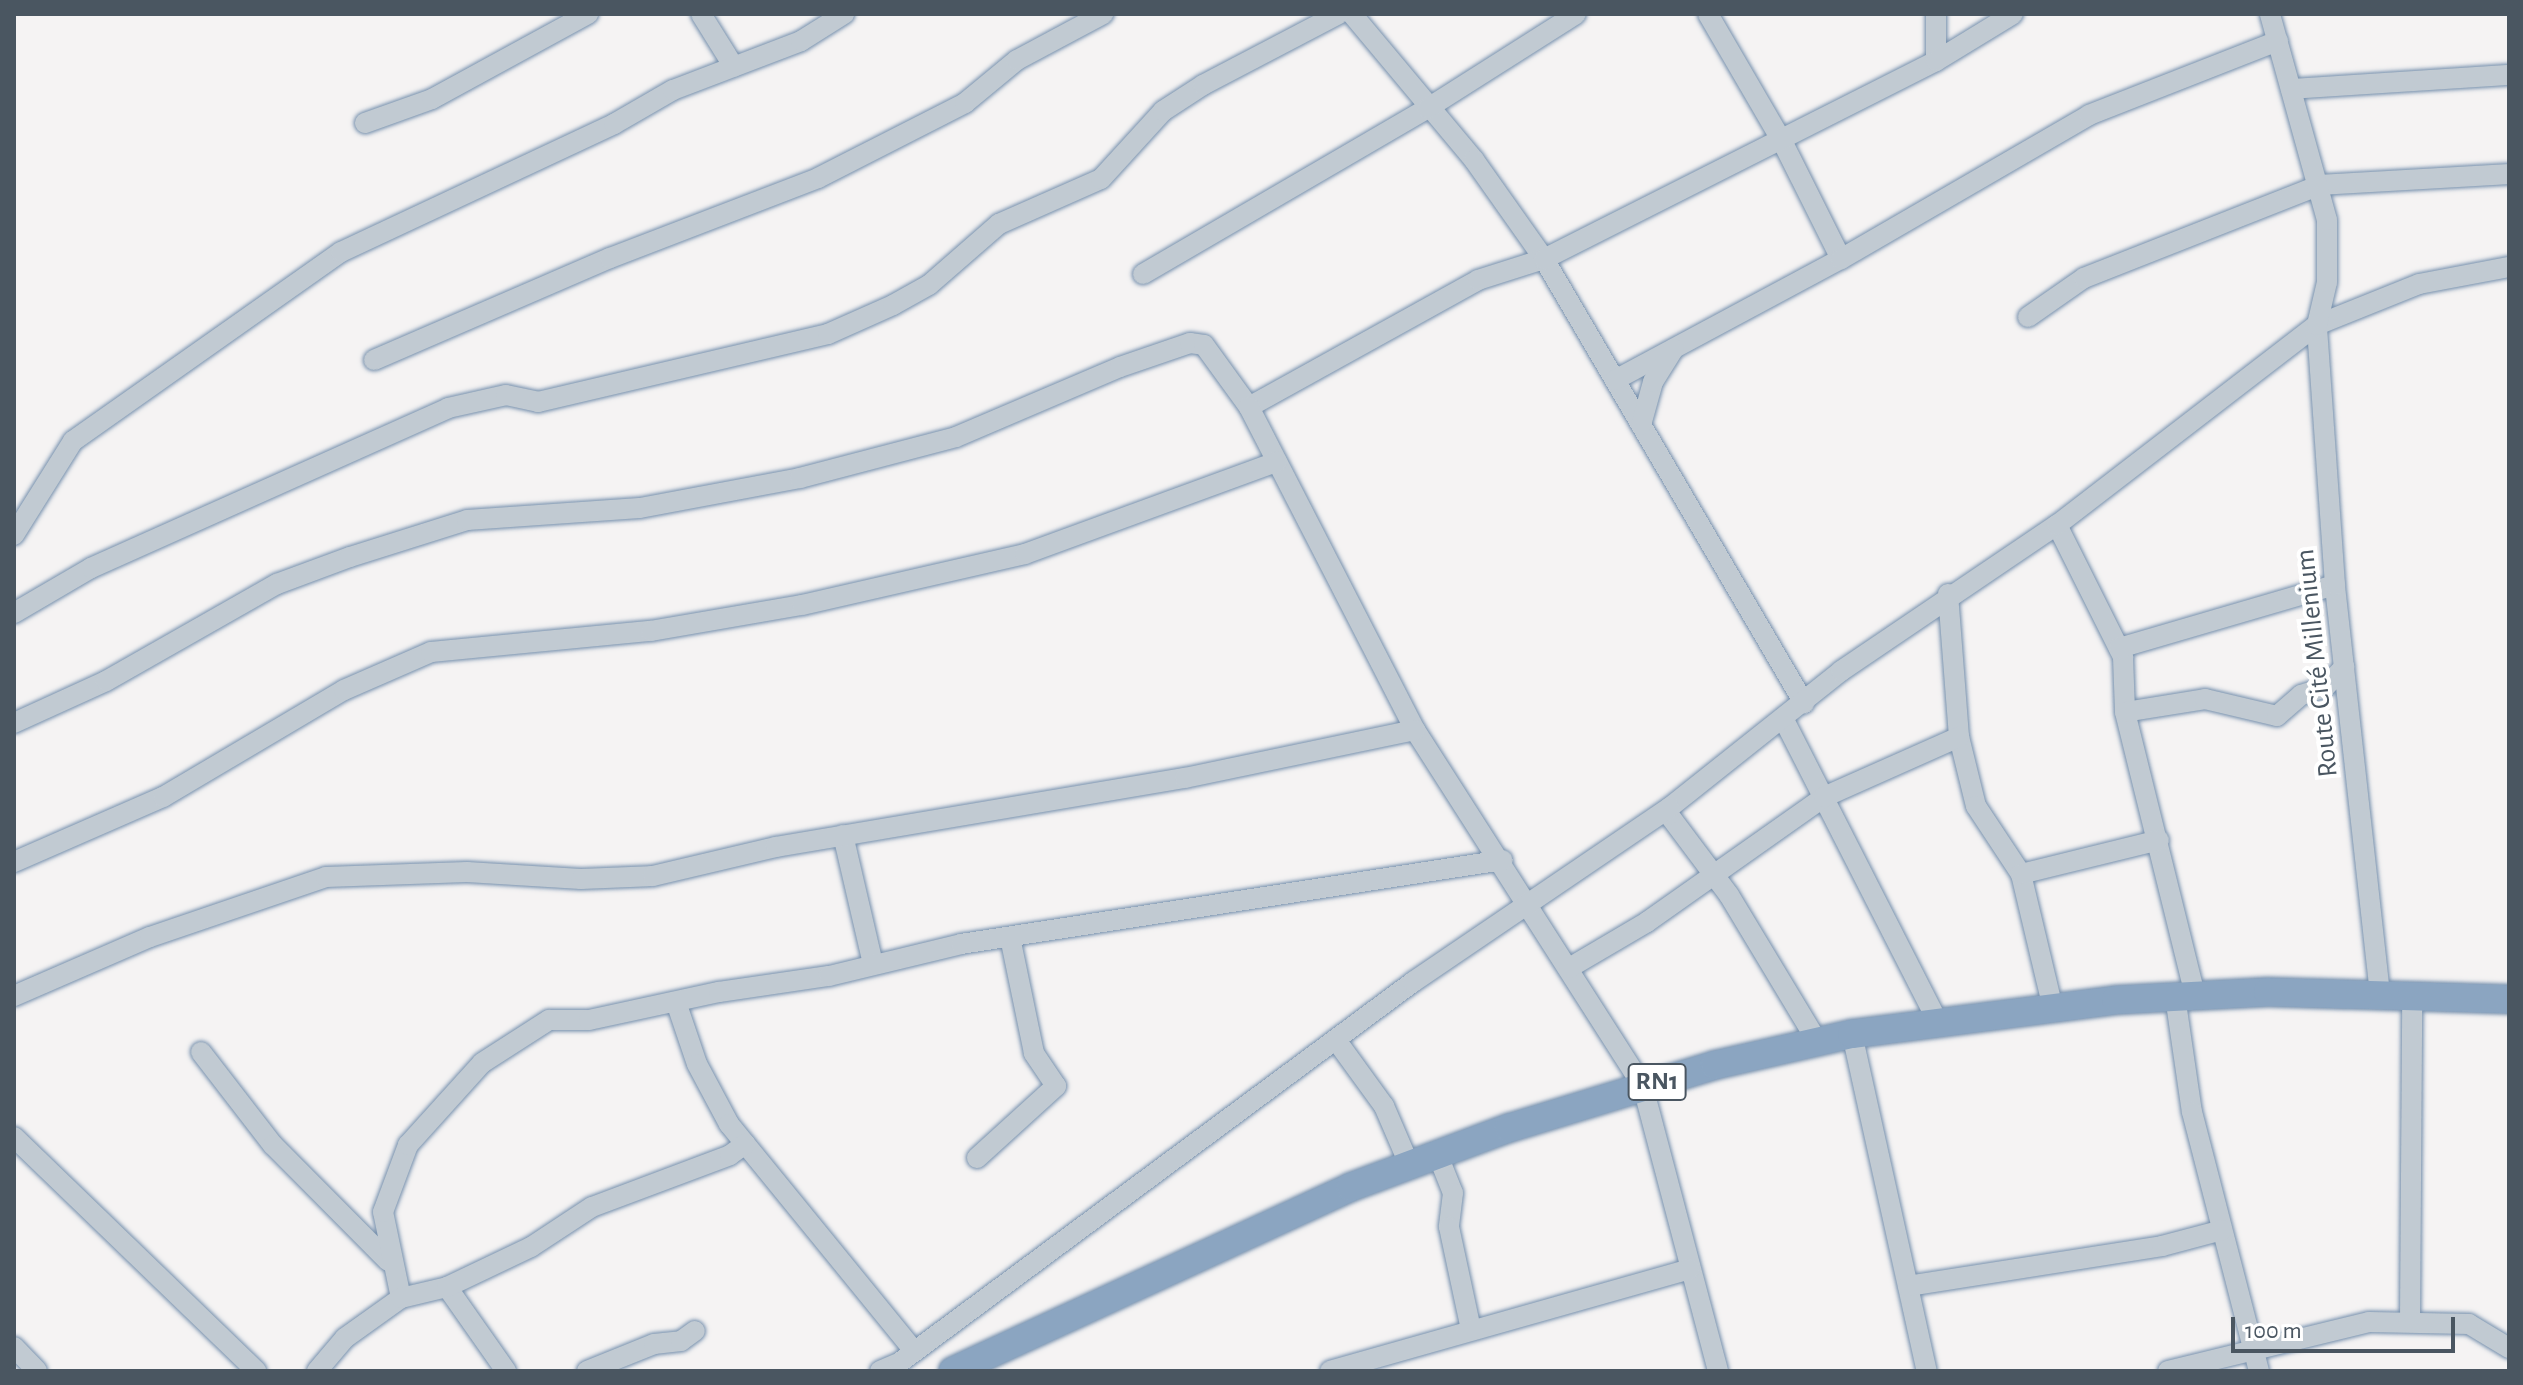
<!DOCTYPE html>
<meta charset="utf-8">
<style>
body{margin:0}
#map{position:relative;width:2523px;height:1385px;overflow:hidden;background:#f5f3f3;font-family:"Alegreya Sans",sans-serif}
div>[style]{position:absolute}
.roads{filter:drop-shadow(0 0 2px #7690ad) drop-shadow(0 0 2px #7690ad)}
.minor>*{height:20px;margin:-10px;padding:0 10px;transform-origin:10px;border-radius:10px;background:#c1cad2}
.highway>*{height:28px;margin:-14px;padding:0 14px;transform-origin:14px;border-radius:14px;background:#8ba5c1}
span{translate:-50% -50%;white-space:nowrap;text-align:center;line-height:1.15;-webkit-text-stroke:8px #fff;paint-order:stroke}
.shield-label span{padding:2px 6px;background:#fff;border:2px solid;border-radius:6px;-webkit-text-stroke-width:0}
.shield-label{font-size:26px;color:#4a5661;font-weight:700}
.street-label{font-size:28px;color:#4a5661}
.frame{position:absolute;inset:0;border:16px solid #4a5661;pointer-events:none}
.scale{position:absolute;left:2231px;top:1317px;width:224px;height:36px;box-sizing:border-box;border:4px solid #4a5661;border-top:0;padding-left:10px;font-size:24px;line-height:28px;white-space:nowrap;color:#4a5661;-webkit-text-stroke:6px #fff;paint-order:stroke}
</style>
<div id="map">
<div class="roads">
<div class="minor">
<i style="left:701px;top:14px;width:62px;rotate:58.1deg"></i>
<i style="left:1352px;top:14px;width:190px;rotate:50.1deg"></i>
<i style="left:1474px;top:160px;width:121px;rotate:54.7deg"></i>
<i style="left:1544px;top:259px;width:515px;rotate:59.65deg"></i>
<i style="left:1708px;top:14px;width:147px;rotate:59.8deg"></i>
<i style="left:1782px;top:141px;width:132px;rotate:63.4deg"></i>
<i style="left:1936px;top:61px;width:47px;rotate:-90deg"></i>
<i style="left:2291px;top:89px;width:218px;rotate:-3.7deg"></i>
<i style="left:365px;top:123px;width:71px;rotate:-19.7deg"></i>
<i style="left:432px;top:99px;width:178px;rotate:-28.6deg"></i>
<i style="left:1143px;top:274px;width:330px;rotate:-30.2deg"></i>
<i style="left:1428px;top:108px;width:175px;rotate:-32.4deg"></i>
<i style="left:2028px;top:317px;width:68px;rotate:-34.9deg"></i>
<i style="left:2084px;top:278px;width:254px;rotate:-21.5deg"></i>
<i style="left:2320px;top:185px;width:189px;rotate:-3.3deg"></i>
<i style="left:374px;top:360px;width:257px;rotate:-23.4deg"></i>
<i style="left:610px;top:258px;width:223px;rotate:-21deg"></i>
<i style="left:818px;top:178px;width:165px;rotate:-27deg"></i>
<i style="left:965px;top:103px;width:67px;rotate:-39.6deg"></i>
<i style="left:1017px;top:60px;width:98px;rotate:-28.1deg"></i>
<i style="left:1615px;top:380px;width:256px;rotate:-28.2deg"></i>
<i style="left:1841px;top:259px;width:287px;rotate:-30.1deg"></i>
<i style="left:2089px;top:115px;width:203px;rotate:-21.4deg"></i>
<i style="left:1249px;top:407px;width:262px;rotate:-29deg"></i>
<i style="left:1478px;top:280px;width:69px;rotate:-17.7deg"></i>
<i style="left:1544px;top:259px;width:439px;rotate:-26.8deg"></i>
<i style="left:1936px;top:61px;width:90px;rotate:-31.4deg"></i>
<i style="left:1641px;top:425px;width:45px;rotate:-74.4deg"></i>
<i style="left:1653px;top:382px;width:39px;rotate:-58deg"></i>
<i style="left:2057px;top:525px;width:148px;rotate:63.4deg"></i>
<i style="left:2123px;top:657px;width:55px;rotate:87.9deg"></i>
<i style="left:2125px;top:712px;width:291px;rotate:76.1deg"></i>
<i style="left:14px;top:535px;width:111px;rotate:-57.9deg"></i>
<i style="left:73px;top:441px;width:328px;rotate:-35.2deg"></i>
<i style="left:341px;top:252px;width:302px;rotate:-25.1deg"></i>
<i style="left:614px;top:124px;width:68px;rotate:-30deg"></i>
<i style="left:673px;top:90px;width:137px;rotate:-20.9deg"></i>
<i style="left:801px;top:41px;width:51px;rotate:-32.1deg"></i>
<i style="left:1948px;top:594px;width:143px;rotate:85.6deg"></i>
<i style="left:1959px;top:737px;width:71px;rotate:76.2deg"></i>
<i style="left:1976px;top:806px;width:82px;rotate:56.5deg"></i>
<i style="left:2021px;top:874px;width:138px;rotate:76.6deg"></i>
<i style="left:14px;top:613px;width:89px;rotate:-30.3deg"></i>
<i style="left:91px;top:568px;width:391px;rotate:-24.1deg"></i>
<i style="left:448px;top:408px;width:59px;rotate:-12.6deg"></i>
<i style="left:506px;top:395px;width:33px;rotate:12deg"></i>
<i style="left:538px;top:402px;width:298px;rotate:-13.2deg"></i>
<i style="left:828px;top:334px;width:71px;rotate:-24deg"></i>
<i style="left:893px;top:305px;width:41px;rotate:-29.1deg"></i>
<i style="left:929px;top:285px;width:93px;rotate:-41.1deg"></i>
<i style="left:999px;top:224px;width:111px;rotate:-23.8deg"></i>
<i style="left:1101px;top:179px;width:92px;rotate:-47.6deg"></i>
<i style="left:1163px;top:111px;width:48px;rotate:-33deg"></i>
<i style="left:1203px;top:85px;width:153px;rotate:-27.6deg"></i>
<i style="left:2119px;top:648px;width:225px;rotate:-16.3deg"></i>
<i style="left:2125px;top:712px;width:81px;rotate:-9.2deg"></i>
<i style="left:2205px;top:699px;width:74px;rotate:13.3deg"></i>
<i style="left:2277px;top:716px;width:32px;rotate:-41deg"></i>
<i style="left:2301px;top:695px;width:25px;rotate:-18deg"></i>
<i style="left:2325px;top:687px;width:28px;rotate:-46deg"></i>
<i style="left:1783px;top:718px;width:341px;rotate:63deg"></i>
<i style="left:14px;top:723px;width:101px;rotate:-24.5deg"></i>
<i style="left:106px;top:681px;width:197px;rotate:-29.6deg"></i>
<i style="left:277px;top:584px;width:78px;rotate:-20.3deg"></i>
<i style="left:350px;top:557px;width:123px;rotate:-17.5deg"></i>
<i style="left:467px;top:520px;width:173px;rotate:-4deg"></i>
<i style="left:640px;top:508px;width:163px;rotate:-10.6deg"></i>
<i style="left:800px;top:478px;width:161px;rotate:-14.7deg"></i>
<i style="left:956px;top:437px;width:178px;rotate:-23.1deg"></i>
<i style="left:1120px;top:367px;width:74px;rotate:-18.9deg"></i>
<i style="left:1190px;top:343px;width:14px;rotate:8deg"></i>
<i style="left:1204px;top:345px;width:77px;rotate:54deg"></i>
<i style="left:1249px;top:407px;width:363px;rotate:62.8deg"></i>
<i style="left:1415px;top:730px;width:424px;rotate:57.4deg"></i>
<i style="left:1643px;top:1087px;width:294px;rotate:75.2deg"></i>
<i style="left:843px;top:835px;width:132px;rotate:76.9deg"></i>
<i style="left:14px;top:862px;width:163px;rotate:-23.6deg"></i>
<i style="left:163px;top:797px;width:210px;rotate:-30.6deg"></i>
<i style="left:344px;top:690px;width:95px;rotate:-23.6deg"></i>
<i style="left:431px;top:652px;width:221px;rotate:-5.5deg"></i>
<i style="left:651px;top:631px;width:153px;rotate:-9.8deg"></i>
<i style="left:802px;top:605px;width:229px;rotate:-12.9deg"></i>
<i style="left:1025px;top:554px;width:268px;rotate:-20.1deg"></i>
<i style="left:2021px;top:874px;width:142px;rotate:-13.8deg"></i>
<i style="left:1569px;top:968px;width:91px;rotate:-30.5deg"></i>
<i style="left:1647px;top:922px;width:217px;rotate:-35.2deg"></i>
<i style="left:1824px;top:797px;width:148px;rotate:-24deg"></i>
<i style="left:2380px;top:994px;width:411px;rotate:-96.3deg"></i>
<i style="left:2335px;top:585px;width:261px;rotate:-94deg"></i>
<i style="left:2317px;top:325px;width:110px;rotate:-21.9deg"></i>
<i style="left:2419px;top:284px;width:92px;rotate:-10.7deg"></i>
<i style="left:14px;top:996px;width:148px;rotate:-23.5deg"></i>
<i style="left:150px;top:937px;width:186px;rotate:-18.8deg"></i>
<i style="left:326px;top:877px;width:141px;rotate:-2deg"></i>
<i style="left:467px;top:872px;width:114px;rotate:3.5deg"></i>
<i style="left:581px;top:879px;width:72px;rotate:-2.4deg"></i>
<i style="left:653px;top:876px;width:126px;rotate:-13.3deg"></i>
<i style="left:776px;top:847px;width:415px;rotate:-9.6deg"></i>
<i style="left:1185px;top:778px;width:235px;rotate:-11.8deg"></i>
<i style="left:2175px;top:996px;width:117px;rotate:81.7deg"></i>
<i style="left:2192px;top:1112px;width:268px;rotate:75.5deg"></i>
<i style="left:676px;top:1002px;width:65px;rotate:71.3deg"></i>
<i style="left:697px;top:1064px;width:68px;rotate:61.9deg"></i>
<i style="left:729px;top:1124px;width:291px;rotate:50.8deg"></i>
<i style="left:1852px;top:1034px;width:345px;rotate:77.5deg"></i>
<i style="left:1336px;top:1040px;width:82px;rotate:54deg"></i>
<i style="left:1384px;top:1106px;width:63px;rotate:66.7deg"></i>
<i style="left:1817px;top:1041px;width:170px;rotate:-121.1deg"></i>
<i style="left:1729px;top:895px;width:100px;rotate:-126.9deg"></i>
<i style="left:1669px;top:815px;width:7px;rotate:-90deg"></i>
<i style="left:1669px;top:808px;width:220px;rotate:-38.5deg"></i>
<i style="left:1841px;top:671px;width:261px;rotate:-34.1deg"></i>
<i style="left:2057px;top:525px;width:328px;rotate:-37.6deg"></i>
<i style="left:2317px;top:325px;width:44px;rotate:-76.9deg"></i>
<i style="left:2327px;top:282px;width:62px;rotate:-90deg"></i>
<i style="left:2327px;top:220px;width:214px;rotate:-105.5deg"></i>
<i style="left:201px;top:1052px;width:118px;rotate:52.3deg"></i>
<i style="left:273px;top:1145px;width:163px;rotate:45.2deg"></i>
<i style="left:14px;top:1137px;width:337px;rotate:44deg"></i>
<i style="left:1437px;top:1153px;width:43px;rotate:68.2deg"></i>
<i style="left:1453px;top:1193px;width:34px;rotate:97deg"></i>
<i style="left:1449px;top:1227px;width:105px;rotate:77.9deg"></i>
<i style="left:977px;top:1158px;width:107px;rotate:-42.3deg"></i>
<i style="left:1056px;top:1086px;width:40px;rotate:-124deg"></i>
<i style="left:1034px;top:1053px;width:118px;rotate:-101.7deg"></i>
<i style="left:1908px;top:1286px;width:257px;rotate:-8.9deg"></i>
<i style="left:2162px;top:1246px;width:62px;rotate:-14.9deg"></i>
<i style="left:447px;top:1287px;width:103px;rotate:54.9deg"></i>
<i style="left:401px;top:1298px;width:88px;rotate:-101.8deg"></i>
<i style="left:383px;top:1212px;width:72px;rotate:-69.5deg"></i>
<i style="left:408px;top:1145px;width:110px;rotate:-47.9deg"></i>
<i style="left:482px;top:1063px;width:80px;rotate:-32.7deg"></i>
<i style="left:549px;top:1020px;width:40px"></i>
<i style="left:589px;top:1020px;width:133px;rotate:-12.2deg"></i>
<i style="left:719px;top:992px;width:111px;rotate:-8.3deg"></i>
<i style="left:829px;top:976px;width:136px;rotate:-13.6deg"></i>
<i style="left:961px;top:944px;width:548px;rotate:-8.81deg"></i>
<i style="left:2410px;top:1320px;width:325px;rotate:-89.6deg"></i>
<i style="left:14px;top:1347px;width:33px;rotate:46deg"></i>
<i style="left:317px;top:1371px;width:43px;rotate:-49.7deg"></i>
<i style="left:345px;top:1338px;width:69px;rotate:-35.5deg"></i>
<i style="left:401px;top:1298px;width:47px;rotate:-13.4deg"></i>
<i style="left:447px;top:1287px;width:93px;rotate:-25.5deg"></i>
<i style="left:531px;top:1247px;width:73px;rotate:-33.3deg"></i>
<i style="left:592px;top:1207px;width:147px;rotate:-20.6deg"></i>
<i style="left:730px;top:1155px;width:19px;rotate:-36deg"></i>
<i style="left:587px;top:1371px;width:72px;rotate:-21.9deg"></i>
<i style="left:654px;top:1344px;width:27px;rotate:-6deg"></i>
<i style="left:681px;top:1341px;width:17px;rotate:-36deg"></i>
<i style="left:880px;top:1371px;width:21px;rotate:-23deg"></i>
<i style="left:899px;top:1363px;width:640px;rotate:-36.55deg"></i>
<i style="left:1413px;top:982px;width:310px;rotate:-34.2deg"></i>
<i style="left:1330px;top:1371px;width:374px;rotate:-15.8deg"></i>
<i style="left:2168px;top:1371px;width:207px;rotate:-13.7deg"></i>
<i style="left:2369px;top:1322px;width:100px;rotate:1.1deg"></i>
<i style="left:2469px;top:1324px;width:47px;rotate:31deg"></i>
</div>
<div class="highway">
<i style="left:953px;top:1371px;width:438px;rotate:-24.8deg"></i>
<i style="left:1351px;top:1187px;width:169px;rotate:-20.5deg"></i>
<i style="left:1509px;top:1128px;width:215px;rotate:-17deg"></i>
<i style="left:1715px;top:1065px;width:140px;rotate:-12.8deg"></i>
<i style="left:1852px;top:1034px;width:266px;rotate:-7.3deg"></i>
<i style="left:2116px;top:1000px;width:152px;rotate:-3deg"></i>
<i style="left:2268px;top:992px;width:241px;rotate:1.7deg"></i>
</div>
</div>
<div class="shield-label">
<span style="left:1657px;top:1082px">RN1</span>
</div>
<div class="street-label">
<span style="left:2317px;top:663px;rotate:-96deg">Route Cité Millenium</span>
</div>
<div class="frame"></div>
<div class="scale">100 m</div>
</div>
